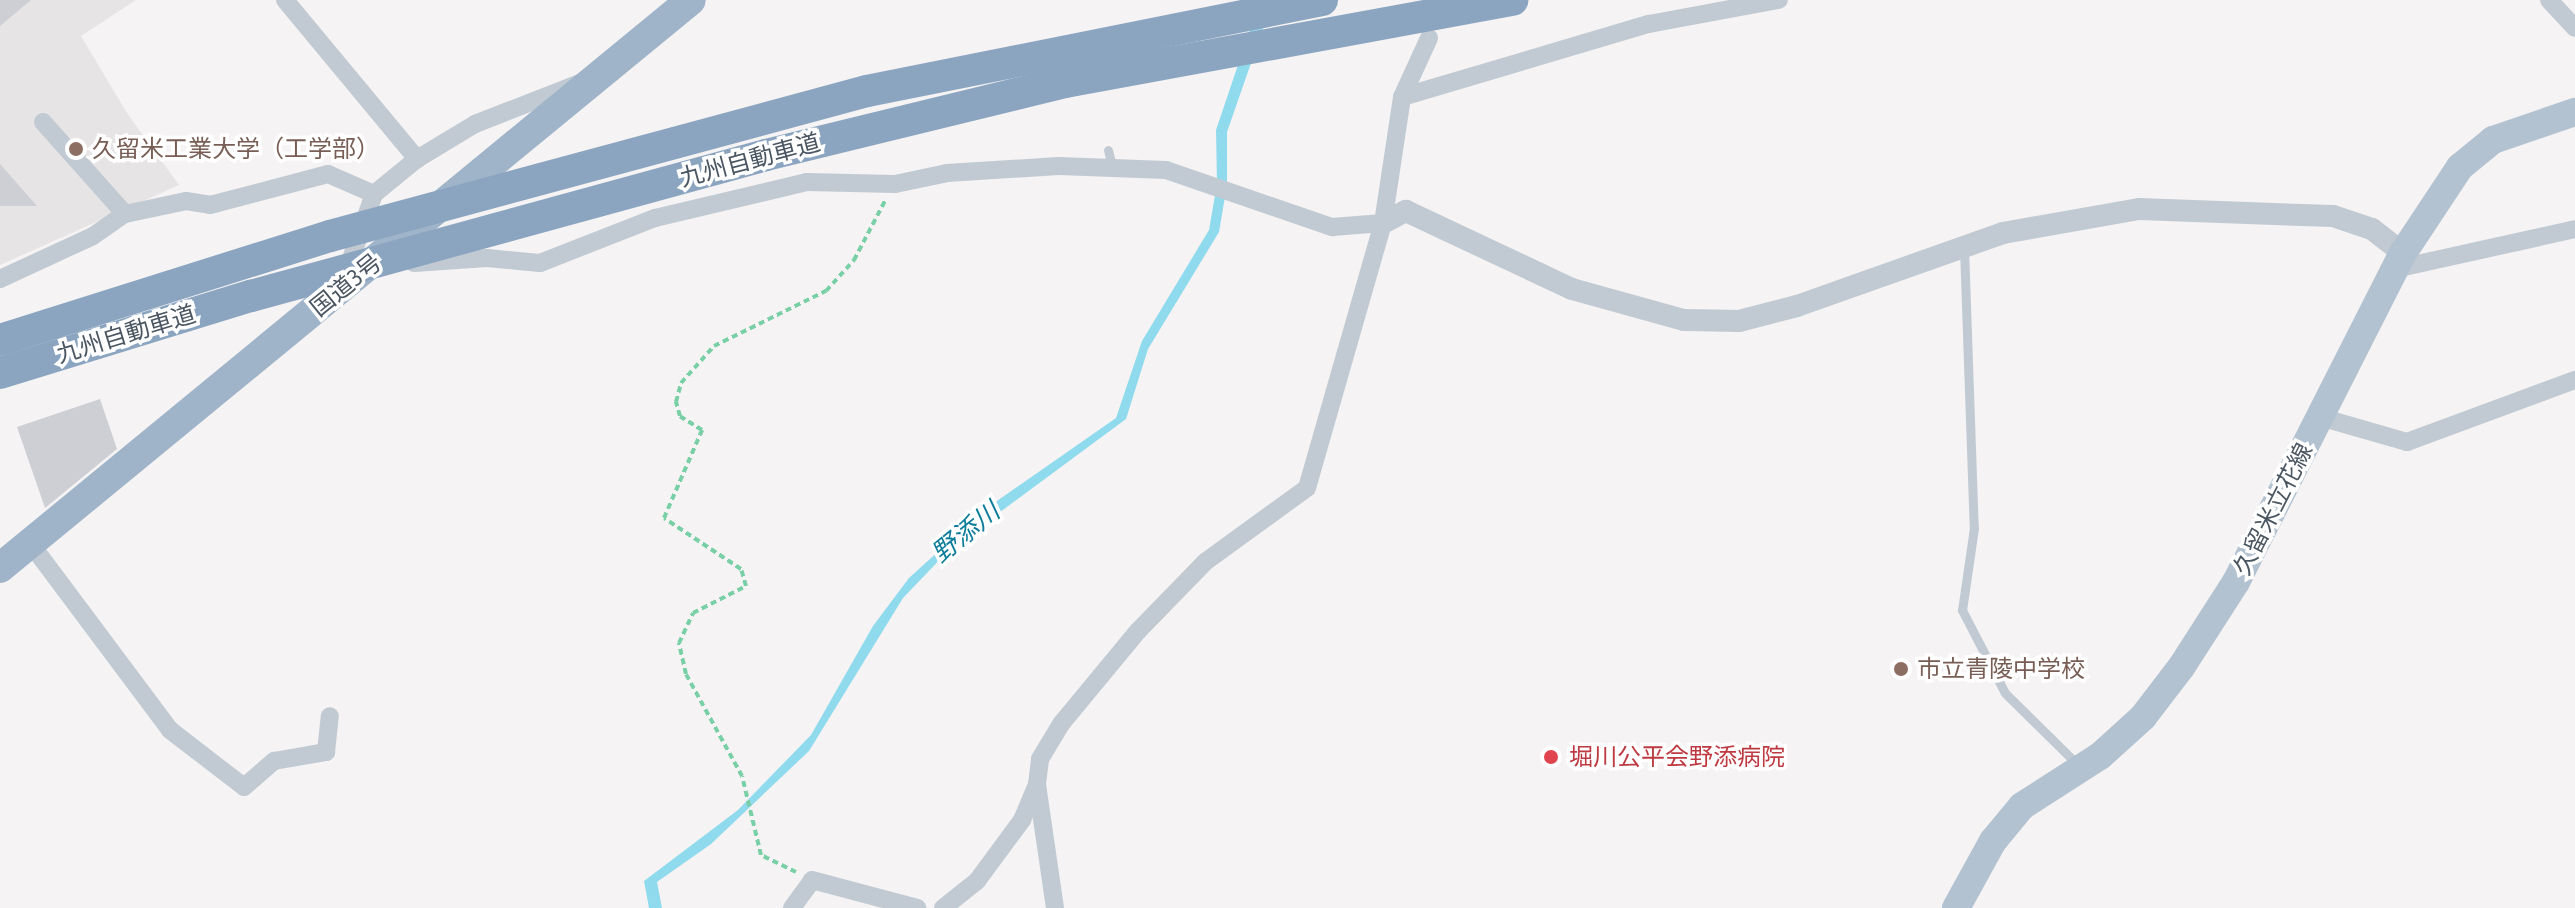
<!DOCTYPE html>
<meta charset="utf-8">
<style>
body{margin:0}
#map{position:relative;width:2575px;height:908px;overflow:hidden;background:#f5f3f3;font-family:"Asap Condensed","Noto Sans JP",sans-serif}
div>[style]{position:absolute}
.education>*{inset:0;background:#e6e4e5}
.water>*{inset:0;background:#90daee}
.building>*{inset:0;background:#cdcfd5}
.path>*{height:4px;margin-top:-2px;transform-origin:0;background:repeating-linear-gradient(90deg,#7ad0a6 0 6px,transparent 0 10px)}
.service>*{height:9px;margin:-4.5px;padding:0 4.5px;transform-origin:4.5px;border-radius:4.5px;background:#c1cad2}
.minor>*{height:18px;margin:-9px;padding:0 9px;transform-origin:9px;border-radius:9px;background:#c1cad2}
.tertiary>*{height:22px;margin:-11px;padding:0 11px;transform-origin:11px;border-radius:11px;background:#c1cad2}
.primary>*{height:28px;margin:-14px;padding:0 14px;transform-origin:14px;border-radius:14px;background:#b3c2d1}
.trunk>*{height:30px;margin:-15px;padding:0 15px;transform-origin:15px;border-radius:15px;background:#9fb4c9}
.motorway>*{height:32px;margin:-16px;padding:0 16px;transform-origin:16px;border-radius:16px;background:#8ba5c1}
.dots>*{width:22px;height:22px;translate:-50% -50%;box-sizing:border-box;border:4px solid #fff;border-radius:50%}
span{translate:-50% -50%;white-space:nowrap;text-align:center;line-height:1.15;-webkit-text-stroke:7px #fff;paint-order:stroke}
.education-label{font-size:24px;color:#785e54}
.left{translate:0 -50%;text-align:left}
.street-label{font-size:24px;color:#4a5661}
.health-label{font-size:24px;color:#be3a42}
.water-label{font-size:26px;color:#0c7c9b;font-style:italic}
</style>
<div id="map">
<div class="education">
<i style="clip-path:polygon(0 0,136px 0,81px 36px,127px 113px,179px 185px,0 265px)"></i>
</div>
<div class="water">
<i style="clip-path:polygon(1260px 0,1273px 0,1227px 132px,1227px 185px,1219px 232px,1148px 349px,1126px 419px,950px 549px,903px 598px,809px 751px,711px 844px,657px 882px,662px 908px,649px 908px,644px 881px,738px 810px,811px 735px,873px 626px,909px 578px,984px 510px,1116px 418px,1142px 341px,1209px 230px,1217px 184px,1216px 130px)"></i>
</div>
<div class="building">
<i style="clip-path:polygon(0 0,31px 0,0 26px)"></i>
<i style="clip-path:polygon(0 164px,37px 206px,0 206px)"></i>
<i style="clip-path:polygon(100px 399px,117px 449px,45px 508px,17px 427px)"></i>
</div>
<div class="path">
<i style="left:796px;top:872px;width:39px;rotate:-154deg"></i>
<i style="left:761px;top:855px;width:81px;rotate:-103.5deg"></i>
<i style="left:742px;top:776px;width:116px;rotate:-118.8deg"></i>
<i style="left:686px;top:674px;width:32px;rotate:-103deg"></i>
<i style="left:679px;top:643px;width:33px;rotate:-65deg"></i>
<i style="left:693px;top:613px;width:59px;rotate:-27deg"></i>
<i style="left:746px;top:586px;width:18px;rotate:-106deg"></i>
<i style="left:741px;top:569px;width:92px;rotate:-146.5deg"></i>
<i style="left:664px;top:518px;width:96px;rotate:-66.6deg"></i>
<i style="left:702px;top:430px;width:26px;rotate:-148deg"></i>
<i style="left:680px;top:416px;width:15px;rotate:-106deg"></i>
<i style="left:676px;top:402px;width:20px;rotate:-75deg"></i>
<i style="left:681px;top:383px;width:50px;rotate:-48.3deg"></i>
<i style="left:714px;top:346px;width:125px;rotate:-26.2deg"></i>
<i style="left:826px;top:291px;width:42px;rotate:-47.9deg"></i>
<i style="left:854px;top:260px;width:67px;rotate:-62.3deg"></i>
</div>
<div class="service">
<i style="left:1108px;top:150px;width:21px;rotate:76deg"></i>
<i style="left:1964px;top:248px;width:280px;rotate:88deg"></i>
<i style="left:1974px;top:528px;width:83px;rotate:98.3deg"></i>
<i style="left:1962px;top:610px;width:93px;rotate:62.6deg"></i>
<i style="left:2005px;top:693px;width:105px;rotate:44.6deg"></i>
</div>
<div class="minor">
<i style="left:285px;top:0;width:207px;rotate:50.3deg"></i>
<i style="left:2549px;top:0;width:38px;rotate:47deg"></i>
<i style="left:1402px;top:97px;width:258px;rotate:-16.5deg"></i>
<i style="left:1649px;top:24px;width:132px;rotate:-10.5deg"></i>
<i style="left:43px;top:122px;width:123px;rotate:48.3deg"></i>
<i style="left:414px;top:263px;width:73px;rotate:-3.9deg"></i>
<i style="left:487px;top:258px;width:53px;rotate:5.4deg"></i>
<i style="left:540px;top:263px;width:123px;rotate:-21.4deg"></i>
<i style="left:655px;top:218px;width:156px;rotate:-13.3deg"></i>
<i style="left:807px;top:182px;width:88px;rotate:1.3deg"></i>
<i style="left:895px;top:184px;width:53px;rotate:-11.9deg"></i>
<i style="left:947px;top:173px;width:112px;rotate:-3.6deg"></i>
<i style="left:1059px;top:166px;width:107px;rotate:2.1deg"></i>
<i style="left:1166px;top:170px;width:176px;rotate:19deg"></i>
<i style="left:1332px;top:227px;width:51px;rotate:-4.5deg"></i>
<i style="left:2395px;top:269px;width:184px;rotate:-12.5deg"></i>
<i style="left:346px;top:273px;width:84px;rotate:-70.5deg"></i>
<i style="left:374px;top:194px;width:55px;rotate:-39.1deg"></i>
<i style="left:417px;top:159px;width:68px;rotate:-31.1deg"></i>
<i style="left:475px;top:124px;width:115px;rotate:-21.4deg"></i>
<i style="left:0;top:279px;width:102px;rotate:-24.8deg"></i>
<i style="left:93px;top:236px;width:39px;rotate:-35deg"></i>
<i style="left:125px;top:214px;width:62px;rotate:-12deg"></i>
<i style="left:186px;top:201px;width:24px;rotate:9deg"></i>
<i style="left:210px;top:205px;width:122px;rotate:-14.7deg"></i>
<i style="left:328px;top:174px;width:50px;rotate:23.5deg"></i>
<i style="left:2320px;top:417px;width:91px;rotate:16deg"></i>
<i style="left:2407px;top:442px;width:179px;rotate:-20.3deg"></i>
<i style="left:31px;top:544px;width:232px;rotate:53.2deg"></i>
<i style="left:170px;top:730px;width:93px;rotate:37.6deg"></i>
<i style="left:244px;top:787px;width:40px;rotate:-41deg"></i>
<i style="left:274px;top:761px;width:53px;rotate:-9.8deg"></i>
<i style="left:326px;top:752px;width:36px;rotate:-84deg"></i>
<i style="left:792px;top:908px;width:34px;rotate:-54deg"></i>
<i style="left:812px;top:880px;width:109px;rotate:14.9deg"></i>
<i style="left:943px;top:908px;width:43px;rotate:-38.5deg"></i>
<i style="left:977px;top:881px;width:76px;rotate:-53.6deg"></i>
<i style="left:1022px;top:820px;width:36px;rotate:-67deg"></i>
<i style="left:1055px;top:908px;width:125px;rotate:-98.3deg"></i>
<i style="left:1037px;top:784px;width:25px;rotate:-83deg"></i>
<i style="left:1040px;top:759px;width:41px;rotate:-59deg"></i>
<i style="left:1061px;top:724px;width:121px;rotate:-50.4deg"></i>
<i style="left:1138px;top:631px;width:96px;rotate:-45.8deg"></i>
<i style="left:1205px;top:562px;width:126px;rotate:-36deg"></i>
<i style="left:1307px;top:488px;width:276px;rotate:-74deg"></i>
<i style="left:1383px;top:223px;width:127px;rotate:-81.4deg"></i>
<i style="left:1402px;top:97px;width:65px;rotate:-65.4deg"></i>
</div>
<div class="tertiary">
<i style="left:1383px;top:223px;width:26px;rotate:-28deg"></i>
<i style="left:1406px;top:211px;width:183px;rotate:25.2deg"></i>
<i style="left:1572px;top:289px;width:116px;rotate:15.5deg"></i>
<i style="left:1684px;top:320px;width:55px;rotate:1deg"></i>
<i style="left:1739px;top:321px;width:60px;rotate:-14.5deg"></i>
<i style="left:1797px;top:306px;width:219px;rotate:-19.5deg"></i>
<i style="left:2003px;top:233px;width:138px;rotate:-10deg"></i>
<i style="left:2139px;top:209px;width:194px;rotate:2.1deg"></i>
<i style="left:2333px;top:216px;width:41px;rotate:18.4deg"></i>
<i style="left:2372px;top:229px;width:39px;rotate:38deg"></i>
</div>
<div class="primary">
<i style="left:1956px;top:908px;width:77px;rotate:-61.1deg"></i>
<i style="left:1993px;top:841px;width:45px;rotate:-50.4deg"></i>
<i style="left:2022px;top:806px;width:93px;rotate:-32.7deg"></i>
<i style="left:2100px;top:756px;width:58px;rotate:-42.2deg"></i>
<i style="left:2143px;top:717px;width:64px;rotate:-52.6deg"></i>
<i style="left:2182px;top:666px;width:100px;rotate:-57.3deg"></i>
<i style="left:2236px;top:582px;width:369px;rotate:-63.1deg"></i>
<i style="left:2403px;top:253px;width:103px;rotate:-56.5deg"></i>
<i style="left:2460px;top:167px;width:43px;rotate:-39.3deg"></i>
<i style="left:2493px;top:140px;width:87px;rotate:-18.9deg"></i>
</div>
<div class="trunk">
<i style="left:0;top:568px;width:894px;rotate:-39.42deg"></i>
</div>
<div class="motorway">
<i style="left:0;top:340px;width:346px;rotate:-17.5deg"></i>
<i style="left:330px;top:236px;width:556px;rotate:-15.11deg"></i>
<i style="left:867px;top:91px;width:464px;rotate:-11.3deg"></i>
<i style="left:0;top:373px;width:263px;rotate:-17.1deg"></i>
<i style="left:251px;top:296px;width:534px;rotate:-15.31deg"></i>
<i style="left:766px;top:155px;width:308px;rotate:-13.7deg"></i>
<i style="left:1065px;top:82px;width:455px;rotate:-10.4deg"></i>
</div>
<div class="dots">
<i style="left:76px;top:149px;background:#8d6e63"></i>
<i style="left:1901px;top:669px;background:#8d6e63"></i>
<i style="left:1551px;top:757px;background:#e0444e"></i>
</div>
<div class="education-label">
<span class="left" style="left:92px;top:149px">久留米工業大学（工学部）</span>
<span class="left" style="left:1917px;top:669px">市立青陵中学校</span>
</div>
<div class="street-label">
<span style="left:750px;top:160px;rotate:-15deg">九州自動車道</span>
<span style="left:346px;top:285px;rotate:-39deg">国道3号</span>
<span style="left:126px;top:334px;rotate:-17deg">九州自動車道</span>
<span style="left:2273px;top:509px;rotate:-63deg">久留米立花線</span>
</div>
<div class="health-label">
<span class="left" style="left:1569px;top:757px">堀川公平会野添病院</span>
</div>
<div class="water-label">
<span style="left:966px;top:533px;rotate:-39deg">野添川</span>
</div>
</div>
